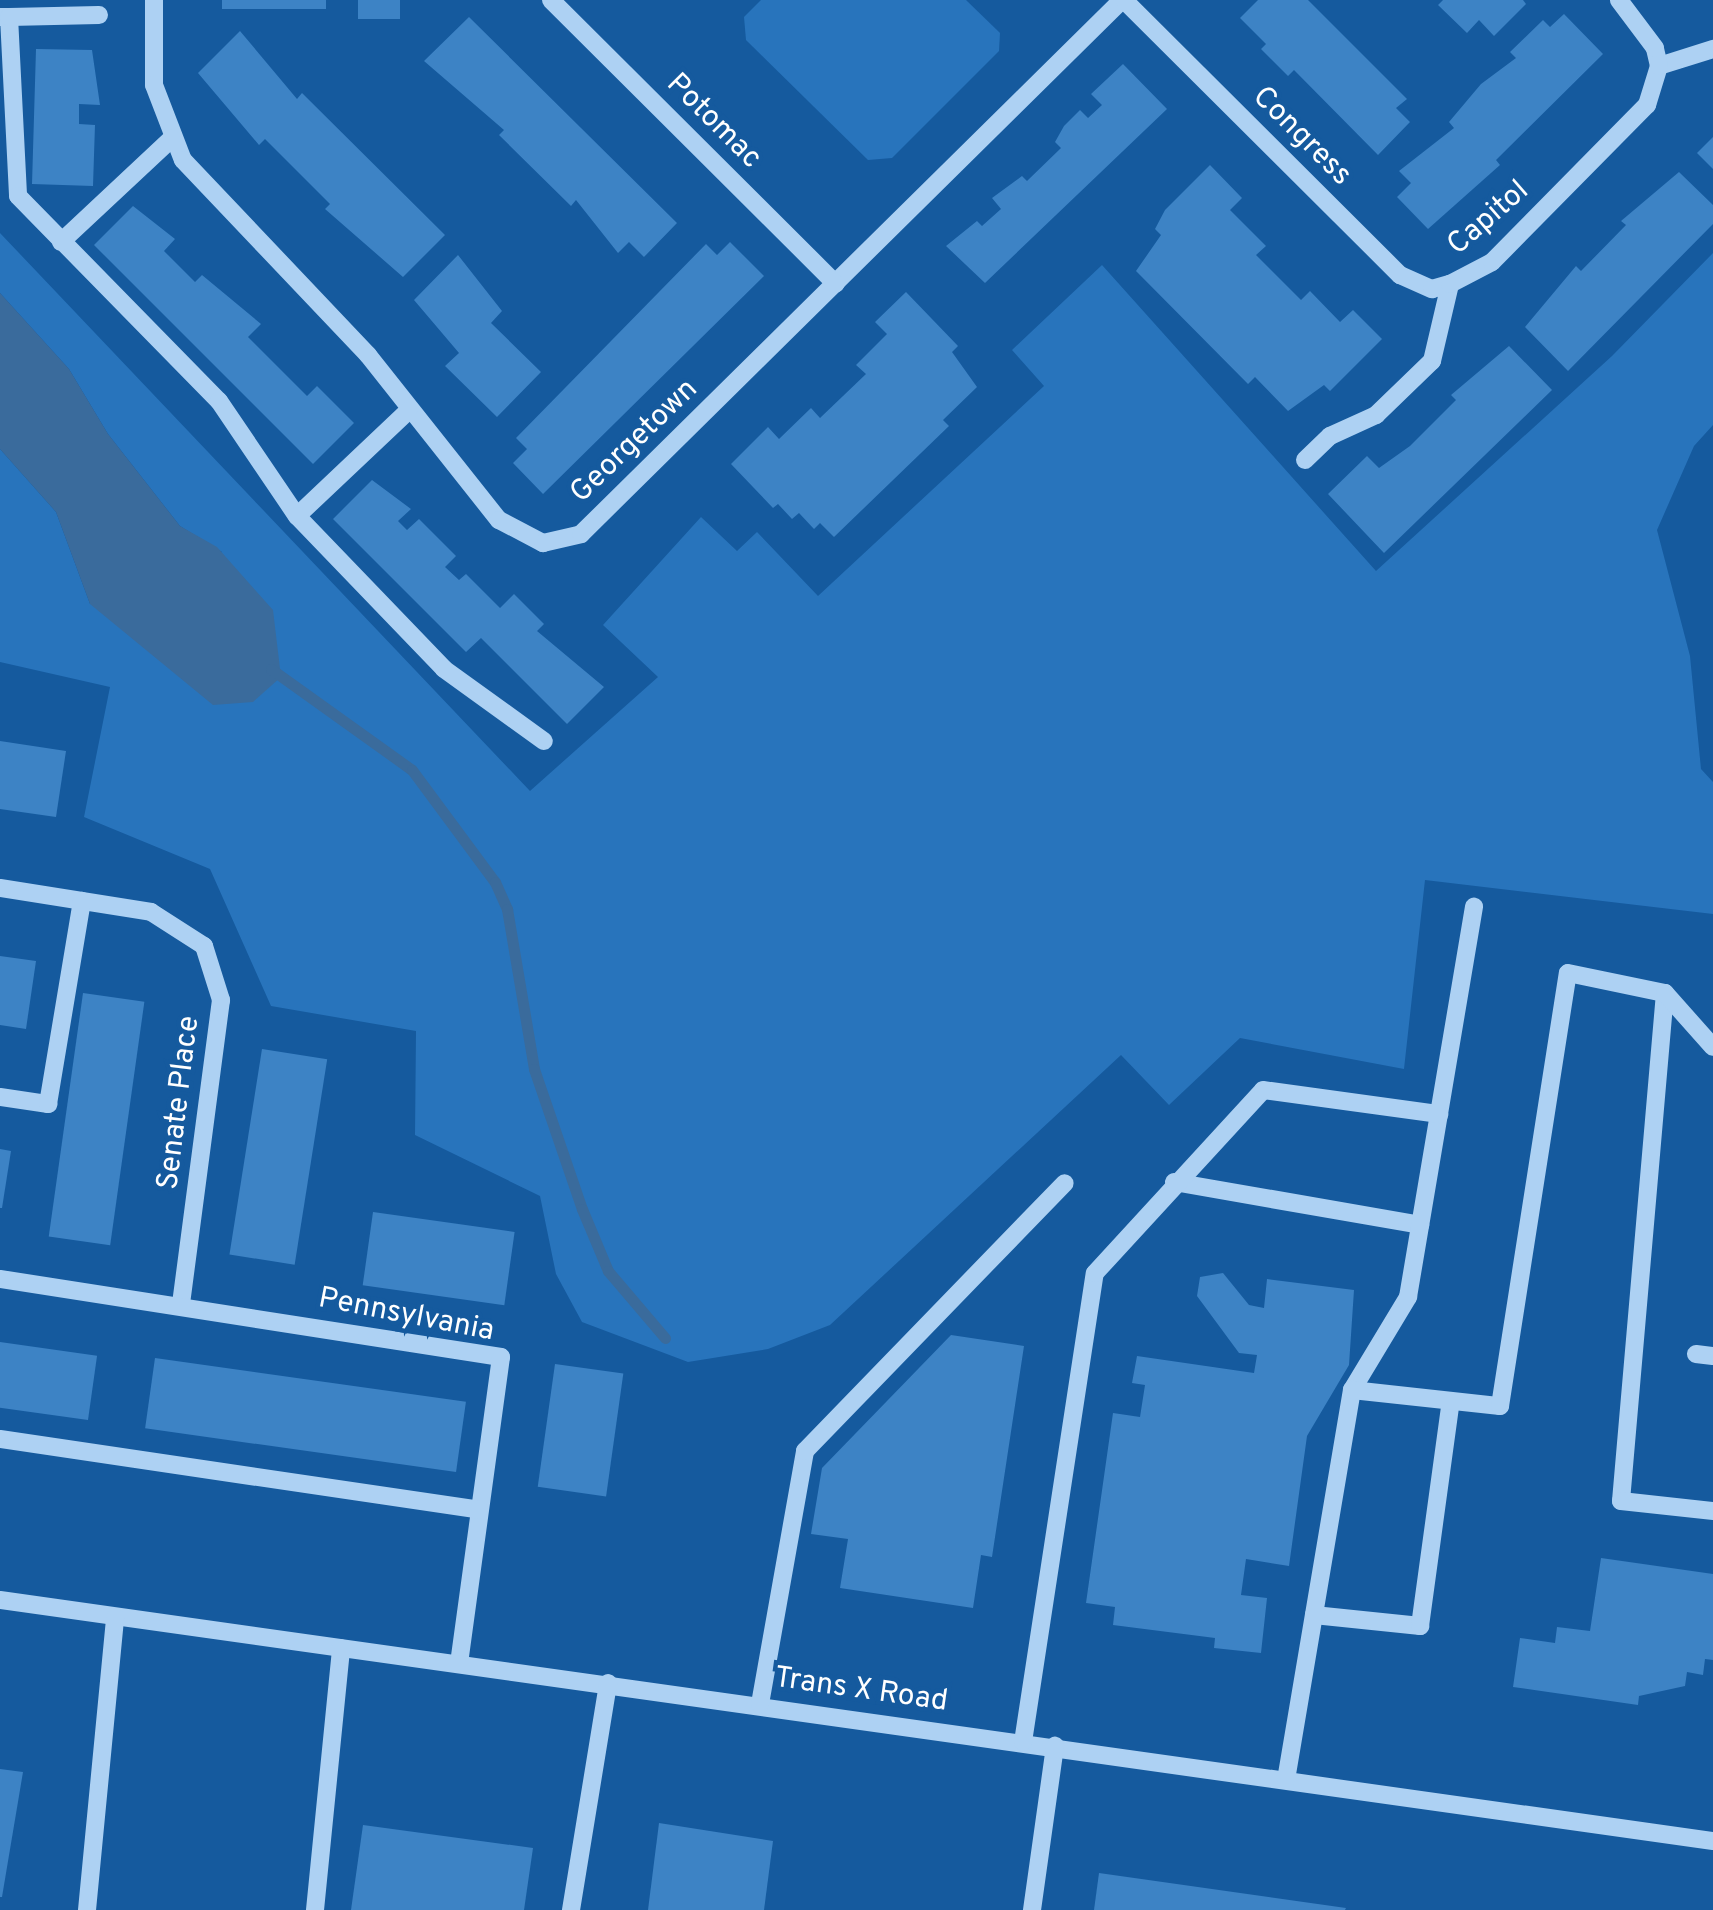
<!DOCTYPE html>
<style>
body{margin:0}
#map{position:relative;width:1713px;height:1910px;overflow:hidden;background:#155a9e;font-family:Overpass,sans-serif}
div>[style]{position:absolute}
.green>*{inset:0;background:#2874bc}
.water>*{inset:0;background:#3a6b9c}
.stream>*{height:11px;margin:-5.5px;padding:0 5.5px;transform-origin:5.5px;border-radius:5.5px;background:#3a6b9c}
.building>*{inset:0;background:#3d83c5;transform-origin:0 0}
.minor>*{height:18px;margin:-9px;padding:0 9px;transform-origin:9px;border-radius:9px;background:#add1f3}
span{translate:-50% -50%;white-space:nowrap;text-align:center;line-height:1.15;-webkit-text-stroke:9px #155a9e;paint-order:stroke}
.street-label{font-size:30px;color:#fff}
</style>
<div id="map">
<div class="green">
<i style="clip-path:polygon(761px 0,966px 0,1000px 33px,999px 51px,892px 158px,868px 160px,746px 40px,744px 17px)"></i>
<i style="clip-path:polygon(0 233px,530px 791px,658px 677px,603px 625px,701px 517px,737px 551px,757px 532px,818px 596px,1044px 386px,1012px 350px,1102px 265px,1376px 571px,1612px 356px,1713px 253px,1713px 425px,1694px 446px,1657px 530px,1690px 656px,1701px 769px,1713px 782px,1713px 914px,1425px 880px,1404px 1069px,1240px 1038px,1169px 1105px,1121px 1055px,830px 1325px,768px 1349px,688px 1362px,582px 1322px,556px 1274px,540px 1196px,415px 1135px,416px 1031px,271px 1006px,210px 869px,84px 817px,110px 687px,0 662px,0 449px,56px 512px,90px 604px,222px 552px,180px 526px,108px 434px,69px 369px,0 293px)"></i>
</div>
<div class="water">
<i style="clip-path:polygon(0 293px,69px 369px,108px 434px,180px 526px,217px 547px,273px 610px,281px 677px,253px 702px,213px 705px,90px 604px,56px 512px,0 449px)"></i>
</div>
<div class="stream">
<i style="left:271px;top:669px;width:173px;rotate:35.6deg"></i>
<i style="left:412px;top:770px;width:139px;rotate:53.5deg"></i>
<i style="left:495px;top:882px;width:30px;rotate:66deg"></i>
<i style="left:507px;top:909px;width:162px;rotate:80.4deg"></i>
<i style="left:534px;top:1069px;width:148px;rotate:71.1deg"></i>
<i style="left:582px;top:1209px;width:67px;rotate:67.2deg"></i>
<i style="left:608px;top:1271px;width:88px;rotate:49.6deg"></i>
</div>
<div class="building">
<i style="left:222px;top:0;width:104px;height:9px"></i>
<i style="left:358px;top:0;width:42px;height:19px"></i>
<i style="clip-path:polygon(1258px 0,1308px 0,1407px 99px,1396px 108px,1410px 122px,1378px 155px,1294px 70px,1288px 76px,1261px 49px,1266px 44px,1240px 18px)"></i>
<i style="clip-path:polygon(1443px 0,1523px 0,1526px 4px,1494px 36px,1479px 20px,1467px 33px,1438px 5px)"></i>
<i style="clip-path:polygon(1564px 14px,1603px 54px,1496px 160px,1500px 165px,1428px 229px,1397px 197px,1411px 183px,1399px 171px,1454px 128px,1449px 122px,1481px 84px,1516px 58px,1510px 52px,1543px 20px,1550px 27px)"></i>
<i style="clip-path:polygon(469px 17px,677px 223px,644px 257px,629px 242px,618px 253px,576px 200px,571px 206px,499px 135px,504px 130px,424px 61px)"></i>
<i style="clip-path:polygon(240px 31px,297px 99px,302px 93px,445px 235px,403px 277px,325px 209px,330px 204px,265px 139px,259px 145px,198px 73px)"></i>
<i style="clip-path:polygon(36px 49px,92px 50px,100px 105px,79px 104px,79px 124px,95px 125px,93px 186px,32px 184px)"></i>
<i style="clip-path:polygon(1123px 64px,1167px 109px,985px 283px,946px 246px,977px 221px,982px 226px,1001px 209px,992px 198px,1022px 176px,1027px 181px,1061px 148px,1055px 142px,1064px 126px,1080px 110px,1088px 118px,1102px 105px,1091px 94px)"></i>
<i style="clip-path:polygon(1713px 137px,1713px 169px,1697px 153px)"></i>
<i style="clip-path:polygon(1210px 165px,1242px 198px,1230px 210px,1266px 246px,1256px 255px,1301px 300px,1310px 291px,1340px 322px,1353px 310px,1382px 339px,1330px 391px,1324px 385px,1288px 411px,1255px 377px,1248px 384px,1136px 271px,1161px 235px,1155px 229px,1165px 210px)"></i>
<i style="clip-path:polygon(1679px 172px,1713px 205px,1713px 224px,1568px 371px,1525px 327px,1576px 266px,1581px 271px,1626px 225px,1621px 221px)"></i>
<i style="clip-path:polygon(133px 206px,175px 239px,164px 251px,195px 282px,202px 275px,261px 324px,248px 337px,307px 396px,317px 386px,354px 423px,313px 464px,94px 245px)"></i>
<i style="clip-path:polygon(730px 242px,764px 276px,543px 494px,513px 463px,527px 449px,516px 438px,706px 244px,717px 255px)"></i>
<i style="clip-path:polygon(458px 255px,502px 311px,491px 323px,541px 372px,497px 417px,445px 366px,459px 353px,414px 300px)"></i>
<i style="clip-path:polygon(906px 292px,958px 346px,952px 352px,977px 387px,943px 420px,949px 426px,834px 537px,820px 523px,814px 529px,799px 513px,792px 519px,778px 504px,773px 508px,731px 464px,768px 427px,779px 439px,811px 408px,820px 418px,866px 374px,856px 365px,887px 334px,875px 322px)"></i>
<i style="clip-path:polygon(1509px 346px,1552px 390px,1384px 553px,1328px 494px,1367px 456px,1379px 468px,1410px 446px,1456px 400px,1451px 395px)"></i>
<i style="clip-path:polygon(372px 480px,411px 509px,398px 521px,407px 530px,419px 519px,456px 556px,445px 567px,459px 580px,466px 574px,500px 608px,514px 594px,544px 624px,537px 631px,604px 687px,567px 724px,481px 638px,466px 652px,333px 519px)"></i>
<i style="clip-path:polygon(0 741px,66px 751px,56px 817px,0 809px)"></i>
<i style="clip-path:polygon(0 956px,36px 961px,26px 1029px,0 1025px)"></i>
<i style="left:83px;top:993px;width:62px;height:246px;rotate:8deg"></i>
<i style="left:262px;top:1049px;width:66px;height:208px;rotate:9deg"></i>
<i style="clip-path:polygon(0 1149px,11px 1151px,2px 1208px,0 1208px)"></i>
<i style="left:373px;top:1212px;width:143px;height:74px;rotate:8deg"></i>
<i style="clip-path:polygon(1223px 1273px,1249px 1305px,1264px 1308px,1267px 1279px,1354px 1290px,1349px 1365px,1307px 1436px,1289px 1566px,1246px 1559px,1241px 1595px,1267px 1598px,1261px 1653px,1214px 1648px,1215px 1638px,1113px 1625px,1115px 1607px,1086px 1603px,1113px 1413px,1140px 1417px,1145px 1385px,1132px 1383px,1137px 1356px,1254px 1373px,1257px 1355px,1239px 1353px,1197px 1296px,1200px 1277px)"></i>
<i style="clip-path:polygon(951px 1335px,1024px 1346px,992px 1557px,981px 1555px,973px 1608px,840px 1588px,848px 1539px,811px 1534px,822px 1468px)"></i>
<i style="left:0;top:1342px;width:98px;height:65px;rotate:8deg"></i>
<i style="left:155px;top:1358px;width:314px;height:71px;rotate:8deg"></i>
<i style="left:555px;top:1364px;width:69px;height:124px;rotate:8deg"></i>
<i style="clip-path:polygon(1601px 1558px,1713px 1574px,1713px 1660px,1705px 1659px,1703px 1675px,1687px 1672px,1685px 1686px,1639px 1696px,1638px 1705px,1513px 1687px,1520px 1638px,1555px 1643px,1557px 1627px,1590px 1631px)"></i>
<i style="clip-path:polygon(0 1769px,23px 1772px,2px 1897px,0 1897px)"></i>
<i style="clip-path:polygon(659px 1823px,773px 1841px,764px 1910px,648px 1910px)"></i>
<i style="clip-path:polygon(363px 1825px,533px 1848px,524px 1910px,351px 1910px)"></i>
<i style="clip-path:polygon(1099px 1873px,1346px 1908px,1345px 1910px,1094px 1910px)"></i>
</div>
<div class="minor">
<i style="left:154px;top:0;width:85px;rotate:90deg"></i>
<i style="left:154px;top:85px;width:80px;rotate:68.9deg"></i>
<i style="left:183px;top:160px;width:269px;rotate:46.5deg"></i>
<i style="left:368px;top:355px;width:211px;rotate:51.6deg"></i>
<i style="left:499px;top:520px;width:50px;rotate:27.6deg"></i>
<i style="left:543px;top:543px;width:39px;rotate:-13deg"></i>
<i style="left:581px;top:534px;width:760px;rotate:-44.63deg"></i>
<i style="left:551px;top:0;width:402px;rotate:44.9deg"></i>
<i style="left:1124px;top:0;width:390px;rotate:44.9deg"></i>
<i style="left:1400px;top:275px;width:35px;rotate:24deg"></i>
<i style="left:1432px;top:289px;width:19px;rotate:-16deg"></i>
<i style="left:0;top:17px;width:9px"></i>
<i style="left:9px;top:17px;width:179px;rotate:87.1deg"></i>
<i style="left:18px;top:196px;width:287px;rotate:45.6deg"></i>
<i style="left:219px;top:401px;width:139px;rotate:55.9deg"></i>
<i style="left:297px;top:516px;width:153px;rotate:-43.4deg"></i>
<i style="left:9px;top:17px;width:90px;rotate:-1.3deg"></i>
<i style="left:1659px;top:66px;width:57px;rotate:-17.5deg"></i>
<i style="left:61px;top:242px;width:151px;rotate:-43.1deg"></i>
<i style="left:1305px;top:460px;width:35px;rotate:-44deg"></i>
<i style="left:1330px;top:436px;width:51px;rotate:-24.5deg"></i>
<i style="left:1376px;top:415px;width:78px;rotate:-44deg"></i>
<i style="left:1432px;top:361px;width:79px;rotate:-76.8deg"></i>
<i style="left:1450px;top:284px;width:47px;rotate:-27.6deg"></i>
<i style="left:1492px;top:262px;width:221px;rotate:-45.4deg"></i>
<i style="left:1647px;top:105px;width:41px;rotate:-72.9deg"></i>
<i style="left:1659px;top:66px;width:18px;rotate:-103deg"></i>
<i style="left:1655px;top:48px;width:60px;rotate:-126.9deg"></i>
<i style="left:297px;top:516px;width:212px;rotate:46.1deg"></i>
<i style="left:444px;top:669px;width:123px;rotate:35.8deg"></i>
<i style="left:0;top:888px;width:153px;rotate:9deg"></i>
<i style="left:151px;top:912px;width:63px;rotate:32.7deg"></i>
<i style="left:204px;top:946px;width:57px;rotate:72.5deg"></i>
<i style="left:221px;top:1000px;width:308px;rotate:97.5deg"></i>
<i style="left:1665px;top:993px;width:510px;rotate:94.95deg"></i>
<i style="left:1621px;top:1501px;width:93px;rotate:6.2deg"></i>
<i style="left:0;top:1097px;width:49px;rotate:8.3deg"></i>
<i style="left:48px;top:1104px;width:206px;rotate:-80.5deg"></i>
<i style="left:1174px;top:1182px;width:250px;rotate:9.9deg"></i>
<i style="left:0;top:1279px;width:507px;rotate:8.85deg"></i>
<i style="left:501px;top:1357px;width:309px;rotate:97.8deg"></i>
<i style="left:1696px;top:1354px;width:17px;rotate:7deg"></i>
<i style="left:1352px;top:1390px;width:109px;rotate:-58.9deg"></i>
<i style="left:1408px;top:1297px;width:396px;rotate:-80.4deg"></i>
<i style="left:0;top:1439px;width:484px;rotate:8.4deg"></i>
<i style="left:0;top:1600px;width:1730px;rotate:8.01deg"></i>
<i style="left:1314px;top:1615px;width:107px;rotate:5.9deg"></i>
<i style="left:1420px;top:1626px;width:227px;rotate:-82.2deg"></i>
<i style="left:760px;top:1704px;width:257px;rotate:-79.9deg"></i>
<i style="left:805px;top:1451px;width:373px;rotate:-45.9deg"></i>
<i style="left:1023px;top:1742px;width:474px;rotate:-81.3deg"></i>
<i style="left:1095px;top:1273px;width:248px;rotate:-47.4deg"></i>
<i style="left:1263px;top:1090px;width:178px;rotate:7.8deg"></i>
<i style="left:1286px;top:1780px;width:396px;rotate:-80.4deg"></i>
<i style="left:1352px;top:1390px;width:149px;rotate:6.2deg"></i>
<i style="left:1500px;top:1406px;width:438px;rotate:-81.1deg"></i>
<i style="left:1568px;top:973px;width:99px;rotate:11.7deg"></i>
<i style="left:1665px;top:993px;width:72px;rotate:48.4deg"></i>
<i style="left:87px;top:1910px;width:294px;rotate:-84.5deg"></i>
<i style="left:315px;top:1910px;width:263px;rotate:-84.3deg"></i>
<i style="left:571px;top:1910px;width:230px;rotate:-80.7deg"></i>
<i style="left:1032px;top:1910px;width:166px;rotate:-82deg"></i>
</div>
<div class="street-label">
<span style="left:713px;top:122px;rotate:45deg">Potomac</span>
<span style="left:1301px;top:137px;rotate:45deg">Congress</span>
<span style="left:1489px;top:219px;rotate:-41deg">Capitol</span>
<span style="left:635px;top:442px;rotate:-44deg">Georgetown</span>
<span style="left:180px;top:1103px;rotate:-83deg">Senate Place</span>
<span style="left:406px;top:1316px;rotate:11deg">Pennsylvania</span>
<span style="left:861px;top:1691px;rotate:8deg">Trans X Road</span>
</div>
</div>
